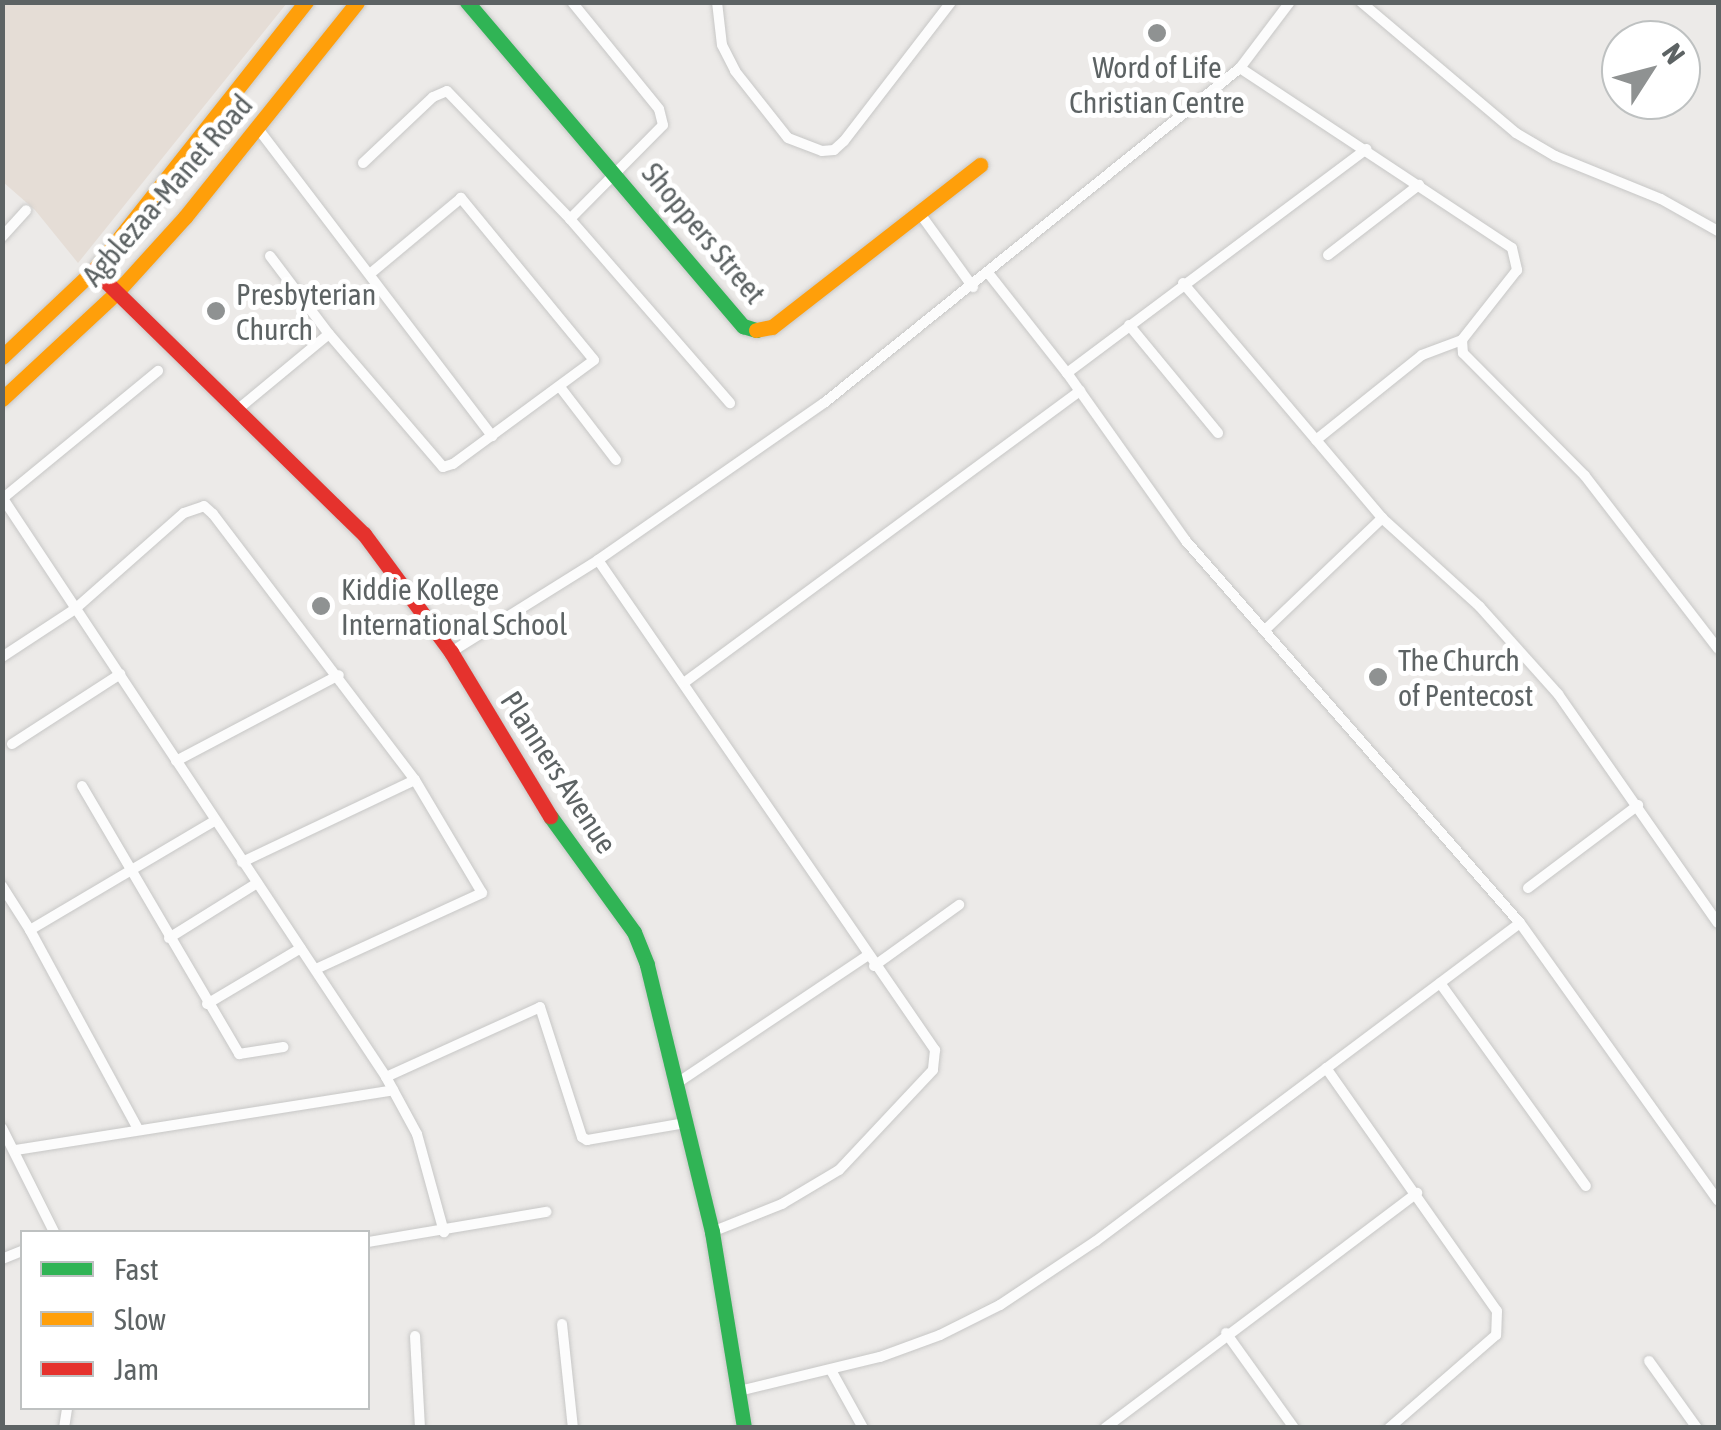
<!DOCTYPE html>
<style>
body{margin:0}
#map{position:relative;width:1721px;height:1430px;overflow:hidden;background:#eceae8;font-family:"Asap Condensed",sans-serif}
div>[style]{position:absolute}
.commercial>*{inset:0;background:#e5ddd6}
.roads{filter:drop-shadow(0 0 2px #c7c7c6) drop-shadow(0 0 2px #c7c7c6)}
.street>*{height:10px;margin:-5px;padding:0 5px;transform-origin:5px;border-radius:5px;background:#fcfcfc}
.fast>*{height:15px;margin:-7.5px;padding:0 7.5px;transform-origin:7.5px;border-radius:7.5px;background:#30b455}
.slow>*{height:15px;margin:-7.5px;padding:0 7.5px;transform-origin:7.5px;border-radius:7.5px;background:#ff9f0a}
.jam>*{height:15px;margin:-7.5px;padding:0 7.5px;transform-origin:7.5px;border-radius:7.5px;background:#e5322d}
.dots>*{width:28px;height:28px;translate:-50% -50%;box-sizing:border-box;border:5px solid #fff;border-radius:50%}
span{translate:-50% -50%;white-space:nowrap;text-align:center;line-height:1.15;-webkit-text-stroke:10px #fff;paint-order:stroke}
.poi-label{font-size:30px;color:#5d6364}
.left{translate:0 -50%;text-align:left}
.street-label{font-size:30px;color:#5d6364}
.frame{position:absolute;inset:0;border:5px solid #5d6364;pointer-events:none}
.legend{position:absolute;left:20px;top:1230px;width:350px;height:180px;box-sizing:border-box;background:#fff;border:2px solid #bec1c1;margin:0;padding:12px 18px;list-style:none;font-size:30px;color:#5d6364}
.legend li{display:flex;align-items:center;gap:20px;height:50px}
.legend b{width:50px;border:2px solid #bec1c1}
.north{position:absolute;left:1601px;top:20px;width:100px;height:100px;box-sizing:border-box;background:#fff;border:2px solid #bec1c1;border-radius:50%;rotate:54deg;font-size:28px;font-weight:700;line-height:40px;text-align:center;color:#5d6364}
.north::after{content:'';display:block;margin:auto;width:35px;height:45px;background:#8f9292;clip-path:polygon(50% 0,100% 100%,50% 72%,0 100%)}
</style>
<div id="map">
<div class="commercial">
<i style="clip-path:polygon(3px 2px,287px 2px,287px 3px,78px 263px,35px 210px,3px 182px)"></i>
</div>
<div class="roads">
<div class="street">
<i style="left:717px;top:2px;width:43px;rotate:83.4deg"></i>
<i style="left:722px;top:45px;width:29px;rotate:63deg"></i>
<i style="left:735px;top:71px;width:85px;rotate:51.7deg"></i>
<i style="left:788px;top:138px;width:36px;rotate:21deg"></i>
<i style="left:822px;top:151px;width:12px;rotate:-5deg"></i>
<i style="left:834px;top:150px;width:13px;rotate:-42deg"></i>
<i style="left:844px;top:141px;width:175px;rotate:-52.4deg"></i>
<i style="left:1361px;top:2px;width:203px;rotate:40.2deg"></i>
<i style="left:1516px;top:133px;width:45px;rotate:30.5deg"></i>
<i style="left:1555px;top:156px;width:114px;rotate:22.1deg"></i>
<i style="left:1661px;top:199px;width:65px;rotate:29.3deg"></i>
<i style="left:1240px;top:68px;width:326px;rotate:33.5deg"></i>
<i style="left:1512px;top:248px;width:23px;rotate:77deg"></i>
<i style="left:1517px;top:270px;width:89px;rotate:128.2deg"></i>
<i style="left:1462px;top:340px;width:13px;rotate:86deg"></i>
<i style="left:1463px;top:353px;width:173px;rotate:45.2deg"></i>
<i style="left:1585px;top:476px;width:218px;rotate:52.4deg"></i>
<i style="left:259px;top:130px;width:385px;rotate:52.7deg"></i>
<i style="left:363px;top:163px;width:96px;rotate:-43.3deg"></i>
<i style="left:433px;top:97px;width:15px;rotate:-23deg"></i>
<i style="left:447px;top:91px;width:178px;rotate:46.1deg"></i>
<i style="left:570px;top:219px;width:244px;rotate:49deg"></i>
<i style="left:921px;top:215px;width:89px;rotate:54.2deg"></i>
<i style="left:570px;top:219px;width:132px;rotate:-45.3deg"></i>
<i style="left:663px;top:125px;width:16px;rotate:-104deg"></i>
<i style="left:659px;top:109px;width:138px;rotate:-129.1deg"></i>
<i style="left:2px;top:237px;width:36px;rotate:-48deg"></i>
<i style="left:1328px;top:255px;width:115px;rotate:-37.6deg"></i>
<i style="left:270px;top:256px;width:98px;rotate:52.9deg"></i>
<i style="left:329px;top:334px;width:175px;rotate:49.4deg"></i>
<i style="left:443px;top:467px;width:10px;rotate:-17deg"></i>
<i style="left:453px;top:464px;width:175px;rotate:-36.4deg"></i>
<i style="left:594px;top:360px;width:210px;rotate:-129.4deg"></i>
<i style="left:461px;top:198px;width:117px;rotate:140.2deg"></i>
<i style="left:989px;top:274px;width:126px;rotate:51.8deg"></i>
<i style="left:1067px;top:373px;width:206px;rotate:54.7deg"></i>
<i style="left:1186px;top:541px;width:507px;rotate:48.84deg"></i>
<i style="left:1520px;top:923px;width:341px;rotate:54.5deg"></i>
<i style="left:1183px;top:283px;width:308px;rotate:49.7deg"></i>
<i style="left:1382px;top:518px;width:132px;rotate:42.2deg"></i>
<i style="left:1480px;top:607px;width:117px;rotate:48.1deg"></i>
<i style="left:1558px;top:694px;width:279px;rotate:55.1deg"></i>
<i style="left:1129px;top:325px;width:140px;rotate:50.5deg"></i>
<i style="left:1067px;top:373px;width:374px;rotate:-36.8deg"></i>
<i style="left:560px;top:387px;width:92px;rotate:52.5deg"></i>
<i style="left:237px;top:410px;width:119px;rotate:-39.6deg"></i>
<i style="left:1316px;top:440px;width:136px;rotate:-38.7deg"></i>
<i style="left:1422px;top:355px;width:43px;rotate:-20.6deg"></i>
<i style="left:2px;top:497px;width:696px;rotate:56.49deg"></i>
<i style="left:386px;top:1077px;width:65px;rotate:61.5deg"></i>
<i style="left:417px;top:1134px;width:102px;rotate:74.6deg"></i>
<i style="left:2px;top:499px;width:202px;rotate:-39.4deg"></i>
<i style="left:598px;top:560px;width:595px;rotate:55.48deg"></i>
<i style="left:935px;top:1050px;width:20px;rotate:96deg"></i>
<i style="left:933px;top:1070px;width:137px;rotate:133.2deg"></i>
<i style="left:839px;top:1170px;width:66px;rotate:149.2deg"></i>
<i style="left:782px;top:1204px;width:75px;rotate:158.2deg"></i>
<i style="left:1266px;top:629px;width:161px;rotate:-43.7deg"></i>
<i style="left:451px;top:652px;width:173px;rotate:-32deg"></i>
<i style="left:598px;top:560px;width:275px;rotate:-34.8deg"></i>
<i style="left:824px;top:403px;width:534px;rotate:-38.84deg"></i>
<i style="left:1240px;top:68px;width:83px;rotate:-52.9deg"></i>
<i style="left:2px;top:657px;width:87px;rotate:-33.3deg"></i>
<i style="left:75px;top:609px;width:145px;rotate:-41.4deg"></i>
<i style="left:184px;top:513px;width:21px;rotate:-19deg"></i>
<i style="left:204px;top:506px;width:12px;rotate:42deg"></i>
<i style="left:213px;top:514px;width:334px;rotate:52.8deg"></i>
<i style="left:415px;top:780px;width:131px;rotate:59.3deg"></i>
<i style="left:482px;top:893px;width:183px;rotate:155.4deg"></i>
<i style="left:685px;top:682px;width:491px;rotate:-36.4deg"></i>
<i style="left:12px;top:744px;width:129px;rotate:-32.9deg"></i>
<i style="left:176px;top:761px;width:184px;rotate:-27.8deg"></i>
<i style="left:82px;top:786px;width:311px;rotate:59.6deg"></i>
<i style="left:239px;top:1054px;width:45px;rotate:-9deg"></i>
<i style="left:242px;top:862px;width:191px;rotate:-25.4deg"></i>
<i style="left:2px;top:886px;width:52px;rotate:57.5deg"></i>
<i style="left:1528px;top:888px;width:138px;rotate:-37deg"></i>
<i style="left:169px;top:938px;width:104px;rotate:-32deg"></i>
<i style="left:874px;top:966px;width:105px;rotate:-35.7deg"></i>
<i style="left:1440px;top:983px;width:250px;rotate:54.3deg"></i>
<i style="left:207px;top:1004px;width:109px;rotate:-30.8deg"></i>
<i style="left:1326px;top:1068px;width:297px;rotate:54.9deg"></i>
<i style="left:1497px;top:1311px;width:24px;rotate:92deg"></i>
<i style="left:1496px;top:1335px;width:142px;rotate:139deg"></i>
<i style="left:386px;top:1077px;width:169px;rotate:-24.4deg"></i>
<i style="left:540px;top:1007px;width:137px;rotate:72.1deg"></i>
<i style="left:582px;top:1137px;width:6px;rotate:31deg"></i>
<i style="left:587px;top:1140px;width:99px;rotate:-9.8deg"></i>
<i style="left:677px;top:1083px;width:229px;rotate:-33.8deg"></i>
<i style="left:2px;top:1128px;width:116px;rotate:63.4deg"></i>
<i style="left:138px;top:1129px;width:226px;rotate:-118.5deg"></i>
<i style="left:30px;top:930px;width:214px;rotate:-30.6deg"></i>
<i style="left:16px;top:1150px;width:382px;rotate:-9deg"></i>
<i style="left:368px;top:1242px;width:181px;rotate:-9.6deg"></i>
<i style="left:2px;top:1259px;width:22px;rotate:-22deg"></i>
<i style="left:562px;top:1324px;width:105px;rotate:84deg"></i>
<i style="left:1226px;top:1333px;width:117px;rotate:54.4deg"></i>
<i style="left:415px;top:1336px;width:92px;rotate:86.9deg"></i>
<i style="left:1649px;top:1361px;width:82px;rotate:54.4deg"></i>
<i style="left:832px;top:1372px;width:64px;rotate:61deg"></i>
<i style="left:739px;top:1391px;width:145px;rotate:-13.6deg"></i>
<i style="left:880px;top:1357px;width:64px;rotate:-20.1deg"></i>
<i style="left:940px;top:1335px;width:67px;rotate:-26.6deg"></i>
<i style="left:1000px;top:1305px;width:115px;rotate:-33.7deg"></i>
<i style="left:1096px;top:1241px;width:530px;rotate:-36.87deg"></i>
<i style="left:64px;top:1428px;width:20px;rotate:-81deg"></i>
<i style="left:1105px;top:1428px;width:391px;rotate:-37deg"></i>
</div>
<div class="fast">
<i style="left:467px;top:2px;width:426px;rotate:49.6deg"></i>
<i style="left:743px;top:326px;width:14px;rotate:17deg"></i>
<i style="left:550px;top:816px;width:143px;rotate:54.1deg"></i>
<i style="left:634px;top:932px;width:35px;rotate:68deg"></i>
<i style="left:647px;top:965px;width:275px;rotate:76.3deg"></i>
<i style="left:712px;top:1232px;width:199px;rotate:80.7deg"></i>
</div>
<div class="slow">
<i style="left:756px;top:330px;width:16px;rotate:-11deg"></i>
<i style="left:772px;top:327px;width:264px;rotate:-37.9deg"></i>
<i style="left:2px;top:357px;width:127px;rotate:-43.4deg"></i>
<i style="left:94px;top:270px;width:342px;rotate:-51.7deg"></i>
<i style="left:2px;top:399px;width:156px;rotate:-42.9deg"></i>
<i style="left:116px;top:293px;width:103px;rotate:-47.8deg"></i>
<i style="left:185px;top:217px;width:275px;rotate:-51.3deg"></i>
</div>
<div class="jam">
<i style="left:94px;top:270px;width:378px;rotate:44.4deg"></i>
<i style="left:364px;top:534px;width:147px;rotate:53.6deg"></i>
<i style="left:451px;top:652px;width:192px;rotate:58.9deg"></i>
</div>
</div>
<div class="dots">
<i style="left:1157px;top:33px;background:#8f9292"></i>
<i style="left:216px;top:311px;background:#8f9292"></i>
<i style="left:321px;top:606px;background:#8f9292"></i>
<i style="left:1378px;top:677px;background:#8f9292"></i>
</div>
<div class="poi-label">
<span style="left:1157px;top:84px">Word of Life<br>Christian Centre</span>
<span class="left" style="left:236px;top:311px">Presbyterian<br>Church</span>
<span class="left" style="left:341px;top:606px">Kiddie Kollege<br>International School</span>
<span class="left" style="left:1398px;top:677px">The Church<br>of Pentecost</span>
</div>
<div class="street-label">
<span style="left:167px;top:190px;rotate:-49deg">Agblezaa-Manet Road</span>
<span style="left:704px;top:233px;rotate:50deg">Shoppers Street</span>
<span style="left:559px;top:772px;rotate:57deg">Planners Avenue</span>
</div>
<div class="frame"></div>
<ul class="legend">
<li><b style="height:12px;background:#30b455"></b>Fast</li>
<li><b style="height:12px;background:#ff9f0a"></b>Slow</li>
<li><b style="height:12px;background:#e5322d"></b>Jam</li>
</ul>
<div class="north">N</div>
</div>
